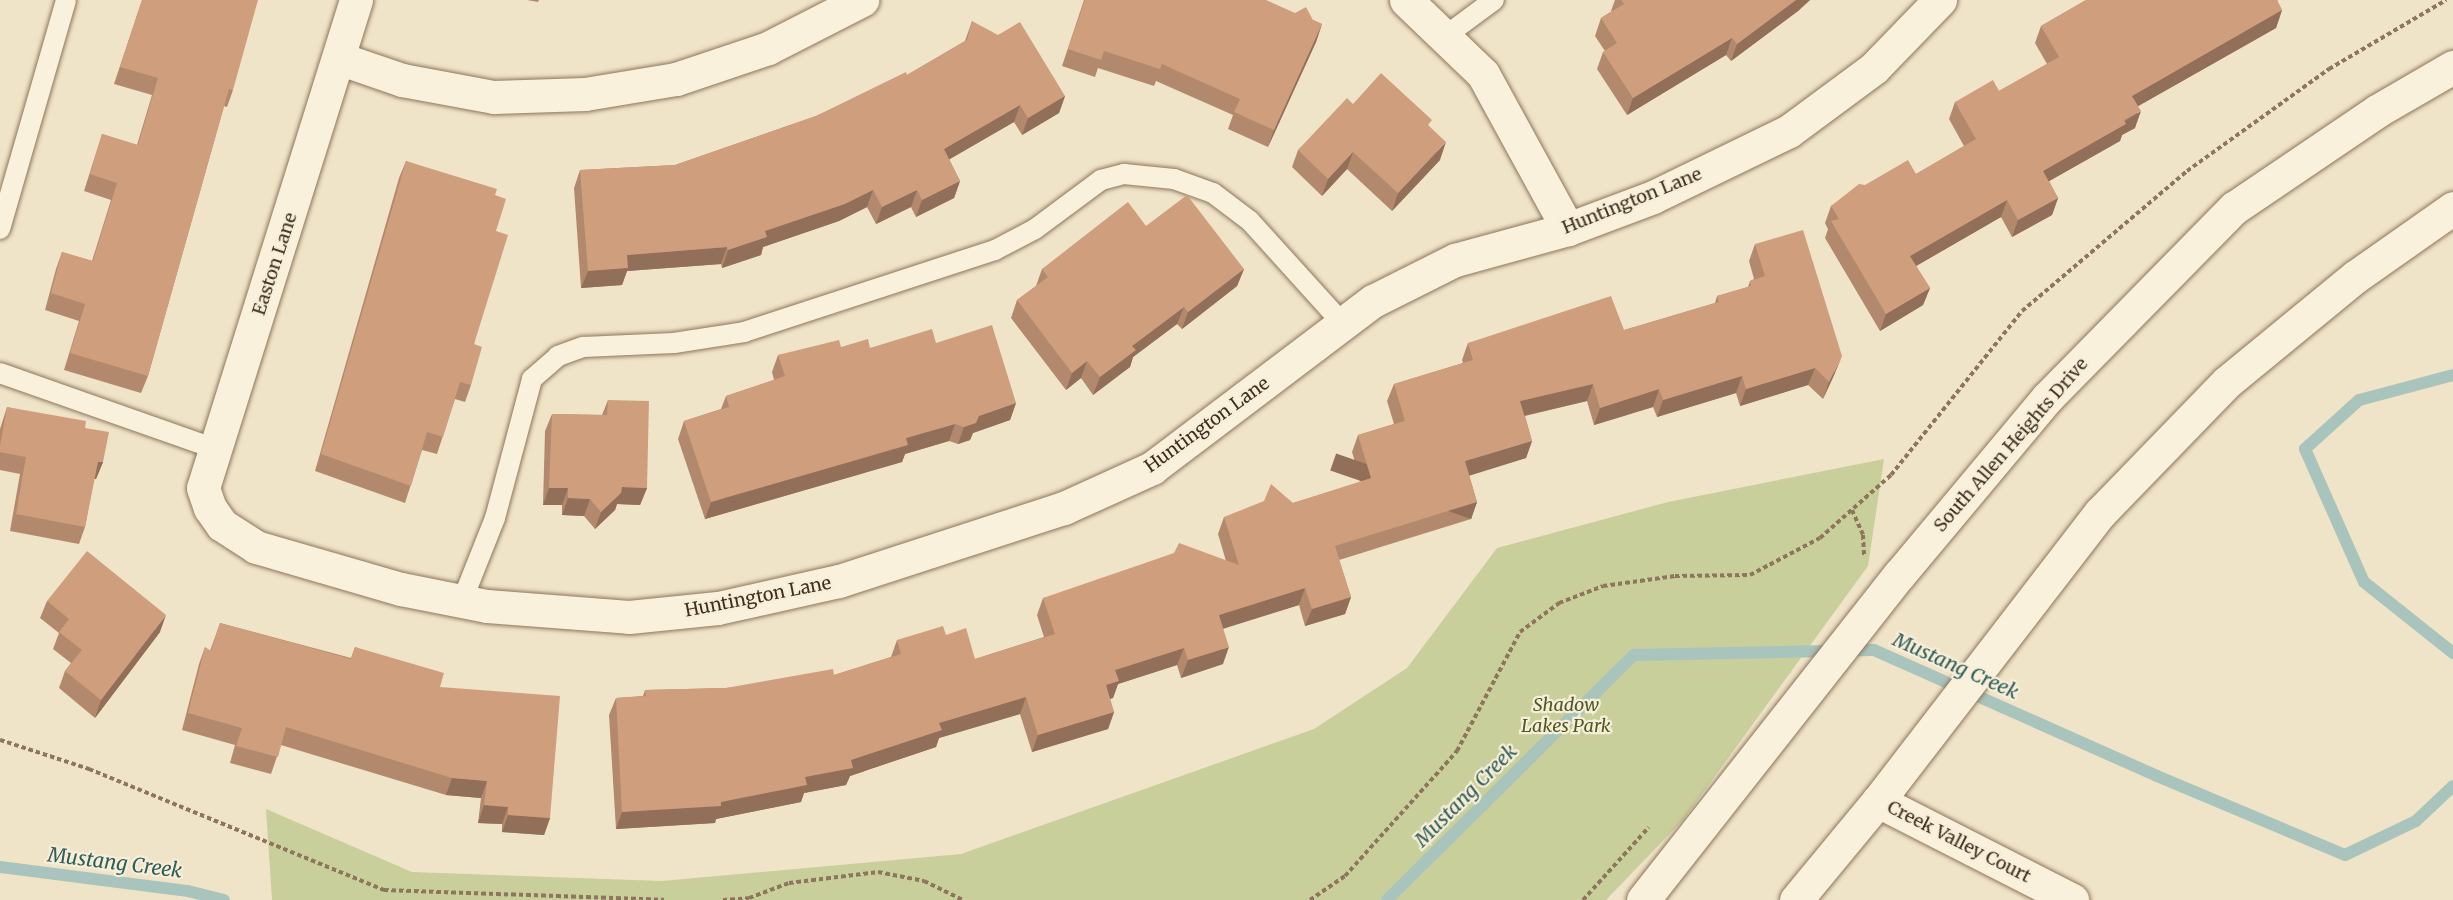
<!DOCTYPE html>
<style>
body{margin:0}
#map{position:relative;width:2453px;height:900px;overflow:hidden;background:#f0e4c8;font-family:Merriweather,serif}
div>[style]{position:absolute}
.green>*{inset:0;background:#c9cf9b}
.stream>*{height:12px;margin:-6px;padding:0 6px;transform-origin:6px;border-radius:6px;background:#a9c4bc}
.path>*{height:4px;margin-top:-2px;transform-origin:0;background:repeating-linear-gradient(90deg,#8d765c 0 4.5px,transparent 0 7.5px)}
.roads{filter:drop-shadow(0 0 2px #8d765c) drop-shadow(0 0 2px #8d765c)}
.lane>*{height:20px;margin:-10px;padding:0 10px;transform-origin:10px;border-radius:10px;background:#faf1dc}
.street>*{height:33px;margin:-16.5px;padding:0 16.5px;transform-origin:16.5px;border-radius:16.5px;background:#faf1dc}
.secondary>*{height:33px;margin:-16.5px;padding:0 16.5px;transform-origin:16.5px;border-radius:16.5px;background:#faf1dc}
.wall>*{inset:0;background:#b2896c}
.shaded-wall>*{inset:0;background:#916f58;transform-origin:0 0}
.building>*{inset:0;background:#cf9f7d}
span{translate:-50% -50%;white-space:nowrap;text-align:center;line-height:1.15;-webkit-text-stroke:4.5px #f7eed8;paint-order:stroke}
.street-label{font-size:18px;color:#3d2e20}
.park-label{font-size:18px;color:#4d5a26;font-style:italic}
.water-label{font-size:20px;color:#2f5d5a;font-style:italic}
</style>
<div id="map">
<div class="green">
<i style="clip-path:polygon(1884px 459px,1868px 566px,1683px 820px,1606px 900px,272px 900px,266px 809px,412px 872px,662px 881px,961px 854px,1314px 729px,1407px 668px,1497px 548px,1668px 502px)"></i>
</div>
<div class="stream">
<i style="left:2453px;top:375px;width:97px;rotate:165.1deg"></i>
<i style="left:2359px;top:400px;width:73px;rotate:137.8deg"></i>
<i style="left:2305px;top:449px;width:145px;rotate:66.1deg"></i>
<i style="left:2364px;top:582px;width:114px;rotate:38.6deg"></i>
<i style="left:0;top:867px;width:190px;rotate:7.3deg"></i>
<i style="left:188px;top:891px;width:37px;rotate:14deg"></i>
<i style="left:1387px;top:900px;width:348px;rotate:-44.8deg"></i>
<i style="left:1634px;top:655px;width:240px;rotate:-1.2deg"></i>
<i style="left:1874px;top:650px;width:310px;rotate:24deg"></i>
<i style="left:2157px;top:776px;width:204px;rotate:22.8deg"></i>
<i style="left:2345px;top:855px;width:79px;rotate:-25.6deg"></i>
<i style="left:2416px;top:821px;width:51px;rotate:-43.4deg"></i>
</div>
<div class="path">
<i style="left:1852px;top:510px;width:27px;rotate:66deg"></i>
<i style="left:1863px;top:535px;width:22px;rotate:87deg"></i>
<i style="left:0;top:740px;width:94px;rotate:18deg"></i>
<i style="left:89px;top:769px;width:319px;rotate:22.3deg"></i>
<i style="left:384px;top:890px;width:280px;rotate:2deg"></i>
<i style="left:723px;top:900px;width:26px;rotate:-4deg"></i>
<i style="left:749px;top:898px;width:43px;rotate:-20.6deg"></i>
<i style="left:789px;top:883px;width:90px;rotate:-7deg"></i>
<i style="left:878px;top:872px;width:47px;rotate:11.1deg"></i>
<i style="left:924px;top:881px;width:43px;rotate:26deg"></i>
<i style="left:1310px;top:900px;width:42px;rotate:-34.4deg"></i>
<i style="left:1345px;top:876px;width:168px;rotate:-48.1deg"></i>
<i style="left:1457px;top:751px;width:135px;rotate:-62.1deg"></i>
<i style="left:1520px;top:632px;width:49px;rotate:-36.6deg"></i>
<i style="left:1559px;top:603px;width:47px;rotate:-21.1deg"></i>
<i style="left:1603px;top:586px;width:73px;rotate:-7.9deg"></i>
<i style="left:1675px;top:576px;width:75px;rotate:-0.8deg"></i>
<i style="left:1750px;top:575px;width:79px;rotate:-27.9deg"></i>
<i style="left:1820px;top:538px;width:95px;rotate:-41.6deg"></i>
<i style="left:1891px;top:475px;width:210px;rotate:-51.4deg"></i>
<i style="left:2022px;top:311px;width:216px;rotate:-40.3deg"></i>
<i style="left:2187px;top:171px;width:175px;rotate:-35.7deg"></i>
<i style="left:2329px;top:69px;width:136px;rotate:-30.5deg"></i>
<i style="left:1583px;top:900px;width:98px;rotate:-47.9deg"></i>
</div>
<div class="roads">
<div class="lane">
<i style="left:1444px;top:37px;width:62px;rotate:-36.5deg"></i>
<i style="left:0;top:229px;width:238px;rotate:-73.9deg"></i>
<i style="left:0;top:373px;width:229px;rotate:19.4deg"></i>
<i style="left:462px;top:601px;width:89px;rotate:-68.3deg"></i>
<i style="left:495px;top:518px;width:144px;rotate:-75.1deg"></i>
<i style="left:532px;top:379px;width:35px;rotate:-41deg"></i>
<i style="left:558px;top:356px;width:27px;rotate:-20deg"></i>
<i style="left:583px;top:347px;width:91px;rotate:-2.5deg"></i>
<i style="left:674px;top:343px;width:71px;rotate:-8.9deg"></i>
<i style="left:744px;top:332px;width:264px;rotate:-18.1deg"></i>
<i style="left:995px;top:250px;width:45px;rotate:-27.7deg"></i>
<i style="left:1035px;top:229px;width:82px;rotate:-36.6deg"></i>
<i style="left:1101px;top:180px;width:24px;rotate:-15deg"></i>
<i style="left:1124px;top:174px;width:50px;rotate:5.7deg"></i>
<i style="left:1174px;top:179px;width:41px;rotate:19.7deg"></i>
<i style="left:1213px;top:193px;width:46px;rotate:37.1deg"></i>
<i style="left:1250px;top:221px;width:139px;rotate:47.9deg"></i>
</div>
<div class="street">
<i style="left:356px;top:0;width:511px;rotate:107.41deg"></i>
<i style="left:203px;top:488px;width:21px;rotate:71deg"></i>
<i style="left:210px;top:508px;width:21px;rotate:55deg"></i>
<i style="left:222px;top:525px;width:40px;rotate:32.9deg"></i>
<i style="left:256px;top:547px;width:151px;rotate:16.2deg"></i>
<i style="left:401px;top:589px;width:88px;rotate:11.2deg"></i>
<i style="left:487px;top:606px;width:142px;rotate:4.4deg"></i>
<i style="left:629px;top:617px;width:89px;rotate:-5.8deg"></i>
<i style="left:718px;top:608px;width:124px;rotate:-12.6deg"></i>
<i style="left:839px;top:581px;width:237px;rotate:-18deg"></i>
<i style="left:1064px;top:508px;width:97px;rotate:-24.4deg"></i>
<i style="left:1152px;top:468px;width:277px;rotate:-37.1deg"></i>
<i style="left:1373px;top:301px;width:92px;rotate:-26.6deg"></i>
<i style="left:1455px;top:260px;width:117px;rotate:-15.3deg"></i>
<i style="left:1568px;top:229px;width:91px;rotate:-20.6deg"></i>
<i style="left:1653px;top:197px;width:151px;rotate:-25.9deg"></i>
<i style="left:1789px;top:131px;width:106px;rotate:-36.5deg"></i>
<i style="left:1874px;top:68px;width:95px;rotate:-45.9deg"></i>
<i style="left:1406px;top:0;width:107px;rotate:43.9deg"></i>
<i style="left:1483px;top:74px;width:177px;rotate:61.3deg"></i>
<i style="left:341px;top:59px;width:65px;rotate:19deg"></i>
<i style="left:402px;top:80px;width:94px;rotate:10.5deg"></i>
<i style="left:494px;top:97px;width:91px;rotate:-1.9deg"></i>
<i style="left:585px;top:94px;width:92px;rotate:-9.4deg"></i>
<i style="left:676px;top:79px;width:97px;rotate:-18.6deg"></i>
<i style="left:768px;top:48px;width:106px;rotate:-27.1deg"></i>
<i style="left:1878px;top:801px;width:218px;rotate:27deg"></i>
</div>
<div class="secondary">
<i style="left:1643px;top:900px;width:414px;rotate:-51.8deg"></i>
<i style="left:1899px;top:575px;width:231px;rotate:-50.1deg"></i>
<i style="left:2047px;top:398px;width:267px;rotate:-45.5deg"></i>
<i style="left:2234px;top:208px;width:173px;rotate:-34.1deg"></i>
<i style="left:2377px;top:111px;width:88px;rotate:-30.1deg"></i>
<i style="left:1796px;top:900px;width:129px;rotate:-50.4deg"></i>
<i style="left:1878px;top:801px;width:364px;rotate:-52.4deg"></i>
<i style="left:2100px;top:513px;width:182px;rotate:-45.9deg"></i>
<i style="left:2227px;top:382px;width:166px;rotate:-39.4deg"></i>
<i style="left:2355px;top:277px;width:120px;rotate:-35.1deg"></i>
</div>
</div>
<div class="wall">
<i style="clip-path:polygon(142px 0,233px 90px,227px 107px,224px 106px,148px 376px,141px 393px,64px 370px,79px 321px,45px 310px,56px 269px,62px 252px,92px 261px,111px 200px,84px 191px,102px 134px,137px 145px,152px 95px,114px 84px)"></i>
<i style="clip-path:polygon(527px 0,539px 0,538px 2px)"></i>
<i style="clip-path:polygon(1084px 0,1313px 20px,1322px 24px,1316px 42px,1268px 147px,1228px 129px,1233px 115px,1156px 81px,1154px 86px,1098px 68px,1095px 77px,1062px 66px)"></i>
<i style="clip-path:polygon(1615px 0,1810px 0,1798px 11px,1731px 61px,1726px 55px,1627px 115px,1597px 69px,1603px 52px,1605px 51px,1595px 36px,1601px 18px,1612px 11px,1611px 11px)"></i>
<i style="clip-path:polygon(2086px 0,2278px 0,2277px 1px,2282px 10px,2276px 28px,2138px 106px,2135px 128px,2122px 135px,2120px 141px,2049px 181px,2058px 198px,2052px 215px,2012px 237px,2001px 217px,1916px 266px,1930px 288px,1923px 305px,1880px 331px,1825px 238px,1828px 229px,1825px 223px,1831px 206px,1865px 185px,1916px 174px,1964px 146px,1949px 119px,1955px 102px,1999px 91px,2047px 64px,2035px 43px,2041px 26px)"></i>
<i style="clip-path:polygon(972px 21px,1065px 96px,1059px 113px,1022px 135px,1014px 122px,949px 159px,960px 181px,954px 198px,916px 217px,911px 207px,876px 224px,867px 207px,839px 221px,763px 247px,761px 255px,722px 268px,721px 264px,627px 271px,622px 285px,581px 288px,574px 188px,580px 170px,675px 165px,816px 116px,907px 75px,965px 41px)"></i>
<i style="clip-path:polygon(1353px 104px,1429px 127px,1440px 160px,1392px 211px,1347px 169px,1322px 196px,1292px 167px,1298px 150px)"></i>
<i style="clip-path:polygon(406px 161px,495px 195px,496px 231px,474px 344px,471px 385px,465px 402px,455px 399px,437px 454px,422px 450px,405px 503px,315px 471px,399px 178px)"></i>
<i style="clip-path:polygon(1146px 226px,1244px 269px,1237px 286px,1182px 329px,1177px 324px,1133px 357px,1130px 367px,1093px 395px,1081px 378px,1066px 390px,1011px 318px,1017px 300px,1036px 286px,1042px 269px)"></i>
<i style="clip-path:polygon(1755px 244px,1835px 373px,1823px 399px,1808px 385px,1740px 406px,1736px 393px,1657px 417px,1653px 407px,1594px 425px,1587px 401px,1525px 416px,1532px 441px,1526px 458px,1469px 475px,1477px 502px,1471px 519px,1339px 560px,1351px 597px,1345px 614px,1305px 626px,1299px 605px,1223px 628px,1223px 664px,1181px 678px,1177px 665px,1118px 684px,1113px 698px,1110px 699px,1114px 712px,1108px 729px,1032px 752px,1020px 714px,939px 738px,936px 747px,850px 776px,846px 785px,804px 793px,801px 802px,716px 819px,715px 823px,616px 829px,609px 715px,616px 698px,643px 696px,645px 690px,726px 688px,834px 675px,891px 657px,897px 640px,946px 635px,975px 659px,1044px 637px,1037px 615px,1043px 598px,1226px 561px,1218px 534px,1224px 517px,1293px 503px,1361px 482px,1352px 452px,1358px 435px,1394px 424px,1387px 401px,1394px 384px,1463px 363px,1462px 360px,1468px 343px,1624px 330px,1715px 303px,1717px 296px,1748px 287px,1750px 281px,1754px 279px,1749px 261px)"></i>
<i style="clip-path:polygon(936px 343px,1016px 403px,1010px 420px,973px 433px,970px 440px,958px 444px,949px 441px,905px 454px,902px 462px,705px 519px,678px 439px,684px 421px,721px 409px,726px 396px,774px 380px,772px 372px,778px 355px,841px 347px,870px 348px)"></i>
<i style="clip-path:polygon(608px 400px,647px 488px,640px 505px,617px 504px,615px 510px,595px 529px,584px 516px,562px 515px,562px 505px,543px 505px,545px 431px,552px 414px,602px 415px)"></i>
<i style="clip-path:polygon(7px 407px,85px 428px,103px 462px,96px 479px,94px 479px,85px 527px,79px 544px,10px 531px,20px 474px,0 470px,0 429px)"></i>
<i style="clip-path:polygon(47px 601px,160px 632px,95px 718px,59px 688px,65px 671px,71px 663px,53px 649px,59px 633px,40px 618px)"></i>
<i style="clip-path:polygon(220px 623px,351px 658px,355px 647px,440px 687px,550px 818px,544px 835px,502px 832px,502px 824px,478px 823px,481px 798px,446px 795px,281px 745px,271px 774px,230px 763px,235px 745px,182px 730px,199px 664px,205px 647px,210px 651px)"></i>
</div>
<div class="shaded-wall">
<i style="clip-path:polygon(1796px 0,1810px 0,1798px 11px,1731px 61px,1737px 44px)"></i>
<i style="clip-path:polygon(2282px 10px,2276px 28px,2126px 113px,2132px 96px)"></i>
<i style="clip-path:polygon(1322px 24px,1316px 42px,1268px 147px,1274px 130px)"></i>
<i style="clip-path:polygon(1732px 38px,1726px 55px,1627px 115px,1633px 98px)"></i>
<i style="clip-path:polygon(1065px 96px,1059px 113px,1022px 135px,1028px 118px)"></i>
<i style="clip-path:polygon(1020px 105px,1014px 122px,938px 166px,944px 149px)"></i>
<i style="clip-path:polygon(2141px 111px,2135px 128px,2122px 135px,2120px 141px,2037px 188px,2043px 171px)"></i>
<i style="clip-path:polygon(1446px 142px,1440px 160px,1392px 211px,1398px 193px)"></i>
<i style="clip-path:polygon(1353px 152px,1347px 169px,1322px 196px,1328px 179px)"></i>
<i style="clip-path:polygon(960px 181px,954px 198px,916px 217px,922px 200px)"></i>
<i style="clip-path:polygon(873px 190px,867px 207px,839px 221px,763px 247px,761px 255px,722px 268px,728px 250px,765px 231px)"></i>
<i style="clip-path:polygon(917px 190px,911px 207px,876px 224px,882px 207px)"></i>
<i style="clip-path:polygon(2058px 198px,2052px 215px,2012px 237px,2018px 220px)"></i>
<i style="clip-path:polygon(2007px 200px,2001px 217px,1904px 273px,1910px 256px)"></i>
<i style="clip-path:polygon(727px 247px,721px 264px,627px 271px,622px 285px,581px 288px,588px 271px,627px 255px)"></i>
<i style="clip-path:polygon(1244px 269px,1237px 286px,1182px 329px,1188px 312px)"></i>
<i style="clip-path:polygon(1930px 288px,1923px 305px,1880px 331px,1886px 314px)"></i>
<i style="clip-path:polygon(1184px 307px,1177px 324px,1133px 357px,1130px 367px,1093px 395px,1100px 377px,1132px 346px)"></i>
<i style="clip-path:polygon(1842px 356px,1835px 373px,1823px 399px,1829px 382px)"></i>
<i style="clip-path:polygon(1087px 361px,1081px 378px,1066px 390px,1072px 373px)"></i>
<i style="clip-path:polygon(1815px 368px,1808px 385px,1740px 406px,1746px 389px)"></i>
<i style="clip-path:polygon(1742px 376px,1736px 393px,1657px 417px,1663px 400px)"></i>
<i style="clip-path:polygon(1593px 384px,1587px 401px,1514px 418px,1520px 401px)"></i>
<i style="clip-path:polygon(1659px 389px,1653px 407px,1594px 425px,1600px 408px)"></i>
<i style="clip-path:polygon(1016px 403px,1010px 420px,973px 433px,970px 440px,958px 444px,964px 427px,979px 416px)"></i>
<i style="clip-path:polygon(955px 424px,949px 441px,905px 454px,902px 462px,705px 519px,711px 502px,906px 438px)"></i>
<i style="clip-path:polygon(1532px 441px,1526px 458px,1459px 479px,1465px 461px)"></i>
<i style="clip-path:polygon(98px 462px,103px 462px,96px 479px,92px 479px)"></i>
<i style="clip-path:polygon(622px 487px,647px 488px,640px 505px,617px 504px,615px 510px,595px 529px,601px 512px)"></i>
<i style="clip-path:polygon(549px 488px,568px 488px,562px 505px,543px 505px)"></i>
<i style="clip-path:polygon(568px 498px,590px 499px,584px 516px,562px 515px)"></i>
<i style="left:1477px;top:502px;width:18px;height:149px;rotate:109deg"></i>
<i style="clip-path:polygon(1305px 588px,1299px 605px,1213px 632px,1219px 615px)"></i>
<i style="clip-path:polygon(1351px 597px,1345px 614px,1305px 626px,1312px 609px)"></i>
<i style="clip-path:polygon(166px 615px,160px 632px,95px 718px,101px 700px)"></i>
<i style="clip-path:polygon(1229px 647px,1223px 664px,1181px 678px,1188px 660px)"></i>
<i style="clip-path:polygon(1184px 648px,1177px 665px,1118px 684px,1113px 698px,1099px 702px,1106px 685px,1115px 670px)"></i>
<i style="clip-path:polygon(1026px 697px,1020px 714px,939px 738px,936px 747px,850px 776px,846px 785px,804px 793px,801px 802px,716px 819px,715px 823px,616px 829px,622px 812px,721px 802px,805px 777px,851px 760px,939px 723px)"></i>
<i style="clip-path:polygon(1114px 712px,1108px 729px,1032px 752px,1038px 735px)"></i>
<i style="clip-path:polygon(452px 778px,487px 781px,481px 798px,446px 795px)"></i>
<i style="clip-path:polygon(484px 805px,508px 807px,502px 824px,478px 823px)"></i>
<i style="clip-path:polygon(508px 815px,550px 818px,544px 835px,502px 832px)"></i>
</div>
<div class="building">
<i style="clip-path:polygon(142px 0,258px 0,233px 90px,229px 89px,148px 376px,70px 353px,85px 304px,51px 293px,62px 252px,93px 261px,117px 183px,90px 174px,102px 134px,138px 145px,158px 78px,120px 67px)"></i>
<i style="clip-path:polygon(1085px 0,1266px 0,1295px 13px,1306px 7px,1313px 20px,1322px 24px,1274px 130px,1234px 112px,1240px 99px,1162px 64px,1160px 69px,1104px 51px,1101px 60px,1068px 49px)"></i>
<i style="clip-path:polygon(1621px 0,1796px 0,1737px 44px,1732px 38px,1633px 98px,1603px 52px,1617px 43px,1601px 18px,1624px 4px)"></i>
<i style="clip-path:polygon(2086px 0,2277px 0,2282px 10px,2132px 96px,2141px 111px,2124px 120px,2126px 124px,2043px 171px,2058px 198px,2018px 220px,2007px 200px,1910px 256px,1930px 288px,1886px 314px,1831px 221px,1839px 219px,1831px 206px,1859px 184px,1865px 185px,1908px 160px,1916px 174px,1976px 139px,1955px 102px,1993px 80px,1999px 91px,2059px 57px,2041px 26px)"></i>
<i style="clip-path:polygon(972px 21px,998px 35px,1020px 22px,1065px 96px,1028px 118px,1020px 105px,944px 149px,960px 181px,922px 200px,917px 190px,882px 207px,873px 190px,845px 204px,765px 231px,767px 237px,728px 250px,727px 247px,627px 255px,628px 268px,588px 271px,580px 170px,675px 165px,816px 116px,906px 72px,907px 75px,967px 40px)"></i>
<i style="clip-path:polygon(1381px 73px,1432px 120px,1428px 125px,1446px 142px,1398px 193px,1353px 152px,1328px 179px,1298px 150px,1347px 98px,1353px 104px)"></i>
<i style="clip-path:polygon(406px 161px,497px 189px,495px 195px,506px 199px,496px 231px,508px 235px,474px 344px,482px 347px,471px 385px,460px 382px,443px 437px,427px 432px,411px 486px,321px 454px)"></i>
<i style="clip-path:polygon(1187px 195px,1244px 269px,1188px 312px,1184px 307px,1132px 346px,1136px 350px,1100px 377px,1087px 361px,1072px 373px,1017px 300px,1048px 277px,1042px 269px,1128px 202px,1146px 226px)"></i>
<i style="clip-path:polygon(1803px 230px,1842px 356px,1829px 382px,1815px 368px,1746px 389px,1742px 376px,1663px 400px,1659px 389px,1600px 408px,1593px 384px,1520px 401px,1532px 441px,1465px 461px,1477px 502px,1335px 546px,1351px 597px,1312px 609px,1305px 588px,1219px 615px,1229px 647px,1188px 660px,1184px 648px,1115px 670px,1119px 681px,1106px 685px,1114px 712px,1038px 735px,1026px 697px,939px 723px,942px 730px,851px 760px,853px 768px,805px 777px,807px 785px,721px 802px,721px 806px,622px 812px,616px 698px,646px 696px,645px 690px,726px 688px,833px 669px,834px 675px,901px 654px,897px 640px,943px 626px,946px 635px,966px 628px,975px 659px,1055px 634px,1043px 598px,1174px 553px,1179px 543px,1239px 565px,1224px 517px,1264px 501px,1271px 484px,1293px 503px,1371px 478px,1358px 435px,1405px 421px,1394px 384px,1473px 360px,1468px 343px,1611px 296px,1624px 330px,1719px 302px,1717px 296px,1751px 286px,1750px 281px,1765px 276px,1755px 244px)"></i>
<i style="clip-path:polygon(992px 325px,1016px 403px,979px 416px,976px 423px,964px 427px,955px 424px,906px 438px,908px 445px,711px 502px,684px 421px,729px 407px,726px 396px,785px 376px,778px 355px,839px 340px,841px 347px,868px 339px,870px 348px,932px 329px,936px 343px)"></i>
<i style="clip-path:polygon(608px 400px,649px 401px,647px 488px,622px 487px,621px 493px,601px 512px,590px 499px,568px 498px,568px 488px,549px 488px,552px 414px,607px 415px)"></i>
<i style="clip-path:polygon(7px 407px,86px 421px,85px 428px,109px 432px,103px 462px,98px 462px,85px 527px,16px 514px,26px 457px,0 452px,0 446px)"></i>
<i style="clip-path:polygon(87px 551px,166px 615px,101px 700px,65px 671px,82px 650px,59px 632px,69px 619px,47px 601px)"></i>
<i style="clip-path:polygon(220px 623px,351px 659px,355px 647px,444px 673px,440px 687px,560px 696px,550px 818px,508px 815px,508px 807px,484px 805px,487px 781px,452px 778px,286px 727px,278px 757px,236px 746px,242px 728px,188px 713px,205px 647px,211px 651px)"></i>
</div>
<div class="street-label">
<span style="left:1632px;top:201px;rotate:-22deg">Huntington Lane</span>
<span style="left:275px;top:264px;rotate:-72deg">Easton Lane</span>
<span style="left:1207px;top:425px;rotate:-36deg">Huntington Lane</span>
<span style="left:2011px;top:445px;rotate:-49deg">South Allen Heights Drive</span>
<span style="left:758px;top:597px;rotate:-11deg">Huntington Lane</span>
<span style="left:1959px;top:842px;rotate:27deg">Creek Valley Court</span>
</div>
<div class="park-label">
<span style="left:1566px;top:716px">Shadow<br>Lakes Park</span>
</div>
<div class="water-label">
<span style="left:1956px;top:665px;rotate:24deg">Mustang Creek</span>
<span style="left:1465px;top:795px;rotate:-45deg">Mustang Creek</span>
<span style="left:115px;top:862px;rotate:7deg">Mustang Creek</span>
</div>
</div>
